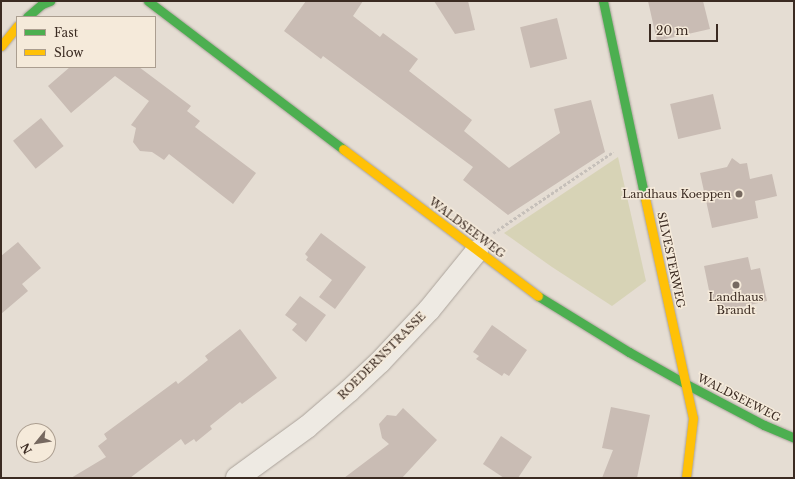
<!DOCTYPE html>
<style>
body{margin:0}
#map{position:relative;width:795px;height:479px;overflow:hidden;background:#e5ddd3;font-family:"Libre Baskerville",serif}
div>[style]{position:absolute}
.green>*{inset:0;background:#d7d3b6}
.building>*{inset:0;background:#c9bcb4;transform-origin:0 0}
.path>*{height:2.5px;margin-top:-1.25px;transform-origin:0;background:repeating-linear-gradient(90deg,#c6c0ba 0 3px,transparent 0 5px)}
.roads{filter:drop-shadow(0 0 1px #aba39b) drop-shadow(0 0 1px #aba39b)}
.street>*{height:22px;margin:-11px;padding:0 11px;transform-origin:11px;border-radius:11px;background:#eeeae3}
.fast>*{height:9px;margin:-4.5px;padding:0 4.5px;transform-origin:4.5px;border-radius:4.5px;background:#4caf50}
.slow>*{height:9px;margin:-4.5px;padding:0 4.5px;transform-origin:4.5px;border-radius:4.5px;background:#ffc107}
.dots>*{width:11px;height:11px;translate:-50% -50%;box-sizing:border-box;border:2px solid #f5eada;border-radius:50%}
span{translate:-50% -50%;white-space:nowrap;text-align:center;line-height:1.15;-webkit-text-stroke:3px #f5eada;paint-order:stroke}
.poi-label{font-size:11px;color:#3b2b22}
.right{translate:-100% -50%;text-align:right}
.street-label{font-size:11px;color:#3b2b22}
.frame{position:absolute;inset:0;border:2px solid #3b2b22;pointer-events:none}
.legend{position:absolute;left:16px;top:16px;width:140px;height:52px;box-sizing:border-box;background:#f5eada;border:1px solid #ab9e90;margin:0;padding:5px 7px;list-style:none;font-size:12px;color:#3b2b22}
.legend li{display:flex;align-items:center;gap:8px;height:20px}
.legend b{width:20px;border:1px solid #ab9e90}
.north{position:absolute;left:16px;top:423px;width:40px;height:40px;box-sizing:border-box;background:#f5eada;border:1px solid #ab9e90;border-radius:50%;rotate:240deg;font-size:11px;font-weight:700;line-height:16px;text-align:center;color:#3b2b22}
.north::after{content:'';display:block;margin:auto;width:14px;height:18px;background:#766960;clip-path:polygon(50% 0,100% 100%,50% 72%,0 100%)}
.scale{position:absolute;left:649px;top:24px;width:69px;height:18px;box-sizing:border-box;border:2px solid #3b2b22;border-top:0;padding-left:5px;font-size:12px;line-height:14px;white-space:nowrap;color:#3b2b22;-webkit-text-stroke:3px #f5eada;paint-order:stroke}
</style>
<div id="map">
<div class="green">
<i style="clip-path:polygon(618px 157px,646px 281px,612px 306px,552px 267px,504px 233px)"></i>
</div>
<div class="building">
<i style="clip-path:polygon(306px 1px,363px 1px,353px 16px,380px 37px,383px 33px,418px 59px,409px 71px,472px 120px,464px 131px,509px 168px,560px 133px,554px 109px,591px 100px,605px 152px,508px 215px,463px 180px,473px 167px,323px 56px,321px 59px,284px 31px)"></i>
<i style="clip-path:polygon(434px 1px,468px 1px,475px 30px,455px 34px)"></i>
<i style="clip-path:polygon(648px 1px,703px 1px,710px 29px,657px 41px)"></i>
<i style="left:557px;top:18px;width:42px;height:38px;rotate:76deg"></i>
<i style="clip-path:polygon(70px 67px,139px 67px,191px 106px,187px 111px,200px 121px,195px 127px,256px 173px,233px 204px,169px 154px,164px 160px,152px 152px,140px 151px,133px 142px,136px 128px,131px 125px,149px 101px,115px 76px,71px 113px,48px 86px)"></i>
<i style="left:713px;top:94px;width:36px;height:44px;rotate:77deg"></i>
<i style="left:41px;top:118px;width:36px;height:36px;rotate:51deg"></i>
<i style="clip-path:polygon(732px 158px,740px 164px,747px 163px,750px 179px,772px 174px,777px 196px,755px 201px,758px 218px,712px 228px,700px 173px,727px 167px)"></i>
<i style="clip-path:polygon(321px 233px,366px 267px,335px 309px,319px 297px,332px 280px,306px 260px,308px 257px,305px 254px)"></i>
<i style="clip-path:polygon(18px 242px,41px 268px,22px 284px,28px 291px,1px 314px,1px 256px)"></i>
<i style="clip-path:polygon(748px 257px,751px 270px,760px 268px,767px 301px,718px 312px,715px 299px,711px 300px,704px 266px)"></i>
<i style="clip-path:polygon(300px 296px,326px 315px,306px 342px,292px 330px,297px 324px,285px 315px)"></i>
<i style="clip-path:polygon(492px 325px,527px 350px,509px 376px,504px 373px,502px 376px,476px 359px,479px 356px,473px 352px)"></i>
<i style="clip-path:polygon(240px 329px,277px 378px,242px 404px,240px 402px,210px 426px,212px 429px,196px 442px,194px 439px,185px 445px,181px 439px,130px 478px,71px 478px,106px 457px,98px 446px,107px 439px,104px 434px,176px 381px,178px 384px,208px 360px,205px 356px)"></i>
<i style="clip-path:polygon(611px 407px,650px 415px,637px 478px,602px 478px,613px 450px,602px 448px)"></i>
<i style="clip-path:polygon(403px 408px,437px 440px,402px 478px,344px 478px,389px 444px,382px 438px,379px 424px,387px 415px,396px 416px)"></i>
<i style="clip-path:polygon(501px 436px,532px 457px,518px 478px,504px 478px,483px 464px)"></i>
</div>
<div class="path">
<i style="left:493px;top:233px;width:145px;rotate:-34deg"></i>
</div>
<div class="roads">
<div class="street">
<i style="left:237px;top:478px;width:87px;rotate:-36.1deg"></i>
<i style="left:307px;top:427px;width:55px;rotate:-40.6deg"></i>
<i style="left:349px;top:391px;width:42px;rotate:-43.1deg"></i>
<i style="left:380px;top:362px;width:71px;rotate:-46.7deg"></i>
<i style="left:429px;top:310px;width:76px;rotate:-50.9deg"></i>
</div>
<div class="fast">
<i style="left:148px;top:1px;width:245px;rotate:37.2deg"></i>
<i style="left:603px;top:1px;width:201px;rotate:78deg"></i>
<i style="left:27px;top:17px;width:20px;rotate:-41deg"></i>
<i style="left:42px;top:4px;width:9px;rotate:-21deg"></i>
<i style="left:538px;top:296px;width:107px;rotate:31.6deg"></i>
<i style="left:629px;top:352px;width:65px;rotate:29.3deg"></i>
<i style="left:686px;top:384px;width:88px;rotate:27.7deg"></i>
<i style="left:764px;top:425px;width:33px;rotate:23deg"></i>
</div>
<div class="slow">
<i style="left:1px;top:46px;width:26px;rotate:-51deg"></i>
<i style="left:343px;top:149px;width:244px;rotate:37deg"></i>
<i style="left:645px;top:198px;width:225px;rotate:77.7deg"></i>
<i style="left:693px;top:418px;width:60px;rotate:96.7deg"></i>
</div>
</div>
<div class="dots">
<i style="left:739px;top:194px;background:#766960"></i>
<i style="left:736px;top:285px;background:#766960"></i>
</div>
<div class="poi-label">
<span class="right" style="left:731px;top:194px">Landhaus Koeppen</span>
<span style="left:736px;top:304px">Landhaus<br>Brandt</span>
</div>
<div class="street-label">
<span style="left:467px;top:228px;rotate:37deg">WALDSEEWEG</span>
<span style="left:671px;top:260px;rotate:78deg">SILVESTERWEG</span>
<span style="left:382px;top:356px;rotate:-45deg">ROEDERNSTRASSE</span>
<span style="left:739px;top:398px;rotate:27deg">WALDSEEWEG</span>
</div>
<div class="frame"></div>
<ul class="legend">
<li><b style="height:5px;background:#4caf50"></b>Fast</li>
<li><b style="height:5px;background:#ffc107"></b>Slow</li>
</ul>
<div class="north">N</div>
<div class="scale">20 m</div>
</div>
